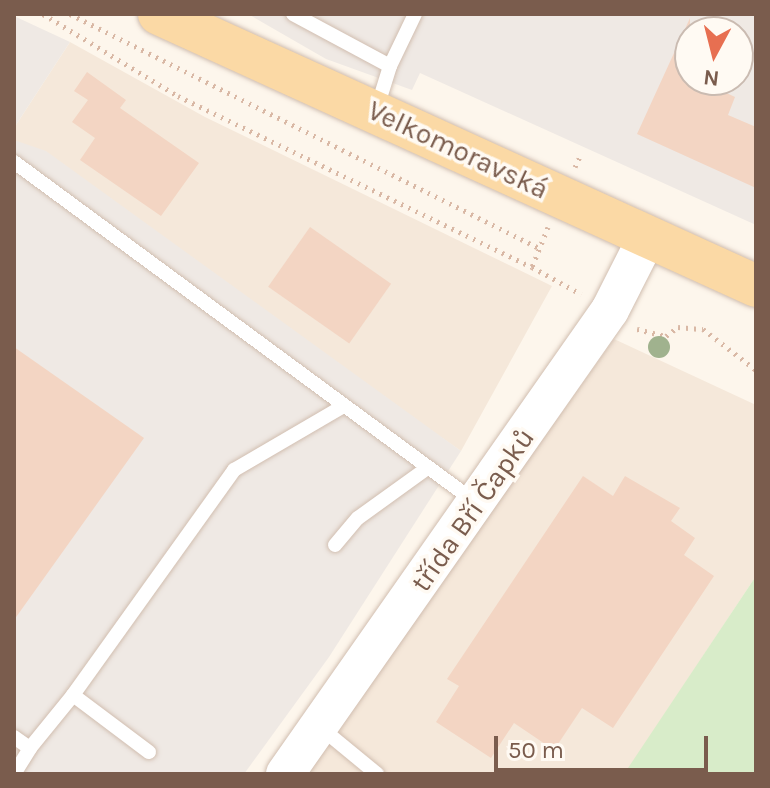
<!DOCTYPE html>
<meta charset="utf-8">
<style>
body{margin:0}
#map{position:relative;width:770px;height:788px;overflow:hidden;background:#fdf6ec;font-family:Karla,sans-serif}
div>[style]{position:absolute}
.residential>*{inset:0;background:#f5e8da}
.industrial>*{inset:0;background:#efe9e4}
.green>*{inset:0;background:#d8ecc9}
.building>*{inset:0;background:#f3d5c3;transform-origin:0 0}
.path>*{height:5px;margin-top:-2.5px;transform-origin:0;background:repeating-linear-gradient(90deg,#d9b8a5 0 2px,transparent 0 8px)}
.roads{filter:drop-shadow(0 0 2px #d1beb0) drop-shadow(0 0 2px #d1beb0)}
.lane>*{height:14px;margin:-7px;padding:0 7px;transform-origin:7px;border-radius:7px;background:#fff}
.secondary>*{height:38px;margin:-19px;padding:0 19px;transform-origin:19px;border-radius:19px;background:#fff}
.primary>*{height:42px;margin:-21px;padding:0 21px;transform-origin:21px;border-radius:21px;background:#fbd9a5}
.trees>*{width:22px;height:22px;margin:-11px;border-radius:50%;background:#a0b28e}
span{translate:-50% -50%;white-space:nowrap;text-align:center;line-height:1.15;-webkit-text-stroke:7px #fffaf3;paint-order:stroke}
.street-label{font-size:28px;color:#7a5c4d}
.frame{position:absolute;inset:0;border:16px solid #7a5c4d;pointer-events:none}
.north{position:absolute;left:674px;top:16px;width:80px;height:80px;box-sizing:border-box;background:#fffaf3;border:2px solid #cabbb1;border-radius:50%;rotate:187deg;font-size:22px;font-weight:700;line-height:32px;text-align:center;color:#7a5c4d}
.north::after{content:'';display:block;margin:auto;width:28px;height:36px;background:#e76f51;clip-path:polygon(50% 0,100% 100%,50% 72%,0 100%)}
.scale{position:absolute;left:494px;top:736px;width:214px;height:36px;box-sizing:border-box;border:4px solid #7a5c4d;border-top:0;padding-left:10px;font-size:24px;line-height:28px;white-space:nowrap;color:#7a5c4d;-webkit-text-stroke:6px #fffaf3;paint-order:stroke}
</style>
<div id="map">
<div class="residential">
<i style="clip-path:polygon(70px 42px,205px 117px,552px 286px,461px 451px,14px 142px,14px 128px)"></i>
<i style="clip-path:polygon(614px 339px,756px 405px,756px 576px,625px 774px,304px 774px)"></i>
</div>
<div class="industrial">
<i style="clip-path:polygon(evenodd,248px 14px,756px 14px,756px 225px,420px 73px,412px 90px,326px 59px,248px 14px,690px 32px,738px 32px,738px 80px,690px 80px,690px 32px)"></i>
<i style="clip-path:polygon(14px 16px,70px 42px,14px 128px)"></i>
<i style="clip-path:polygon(14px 140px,46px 151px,461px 451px,329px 657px,244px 774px,14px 774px)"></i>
</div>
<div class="green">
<i style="clip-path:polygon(756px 576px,756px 774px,624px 774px)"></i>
</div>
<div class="building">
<i style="clip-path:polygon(690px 18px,690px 80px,722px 80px,718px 89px,735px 97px,728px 115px,756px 127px,756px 188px,637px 134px)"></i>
<i style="clip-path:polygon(87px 72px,126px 100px,120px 108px,199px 163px,161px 216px,80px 160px,95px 138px,72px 122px,88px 100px,74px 91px)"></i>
<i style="left:310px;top:227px;width:99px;height:73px;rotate:35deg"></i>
<i style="clip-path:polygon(14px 347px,144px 438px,14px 620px)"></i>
<i style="clip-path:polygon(583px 476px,613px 496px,625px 476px,680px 508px,671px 521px,695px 538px,684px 555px,714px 576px,613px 728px,582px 708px,554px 750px,514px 723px,491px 758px,436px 722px,459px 686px,447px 679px)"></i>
</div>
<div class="path">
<i style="left:43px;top:14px;width:158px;rotate:31.3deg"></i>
<i style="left:178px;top:96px;width:393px;rotate:25.8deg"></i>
<i style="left:70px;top:14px;width:524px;rotate:26.52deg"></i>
<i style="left:575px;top:167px;width:14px;rotate:-65deg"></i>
<i style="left:548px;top:227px;width:43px;rotate:111.8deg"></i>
<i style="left:532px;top:267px;width:56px;rotate:28.9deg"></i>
<i style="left:637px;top:329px;width:30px;rotate:14deg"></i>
<i style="left:666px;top:336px;width:15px;rotate:-37deg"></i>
<i style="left:678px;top:327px;width:25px;rotate:5deg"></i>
<i style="left:703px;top:329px;width:67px;rotate:37.7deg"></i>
</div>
<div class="roads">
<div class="lane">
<i style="left:293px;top:14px;width:110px;rotate:28.2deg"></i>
<i style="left:390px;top:66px;width:44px;rotate:107.2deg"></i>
<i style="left:390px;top:66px;width:58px;rotate:-64.3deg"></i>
<i style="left:14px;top:162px;width:571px;rotate:36.39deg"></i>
<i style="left:335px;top:545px;width:35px;rotate:-50deg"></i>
<i style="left:358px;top:518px;width:84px;rotate:-35.8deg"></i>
<i style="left:73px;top:695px;width:95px;rotate:36.9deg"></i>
<i style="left:320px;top:727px;width:74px;rotate:39.5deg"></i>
<i style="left:14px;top:737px;width:19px;rotate:35deg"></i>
<i style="left:30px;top:748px;width:68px;rotate:-50.9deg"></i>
<i style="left:73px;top:695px;width:277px;rotate:-54.4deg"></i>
<i style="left:234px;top:470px;width:123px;rotate:-30.3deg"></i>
<i style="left:14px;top:774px;width:31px;rotate:-58deg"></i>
</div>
<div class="secondary">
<i style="left:285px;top:774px;width:566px;rotate:-54.99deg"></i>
<i style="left:610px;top:310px;width:82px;rotate:-63.1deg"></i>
</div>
<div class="primary">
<i style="left:159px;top:14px;width:656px;rotate:24.49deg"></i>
</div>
</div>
<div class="trees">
<i style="left:659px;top:347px"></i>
</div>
<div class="street-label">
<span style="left:458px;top:150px;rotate:25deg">Velkomoravská</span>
<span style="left:473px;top:510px;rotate:-55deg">třída Bří Čapků</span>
</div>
<div class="frame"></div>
<div class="north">N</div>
<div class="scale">50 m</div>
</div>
